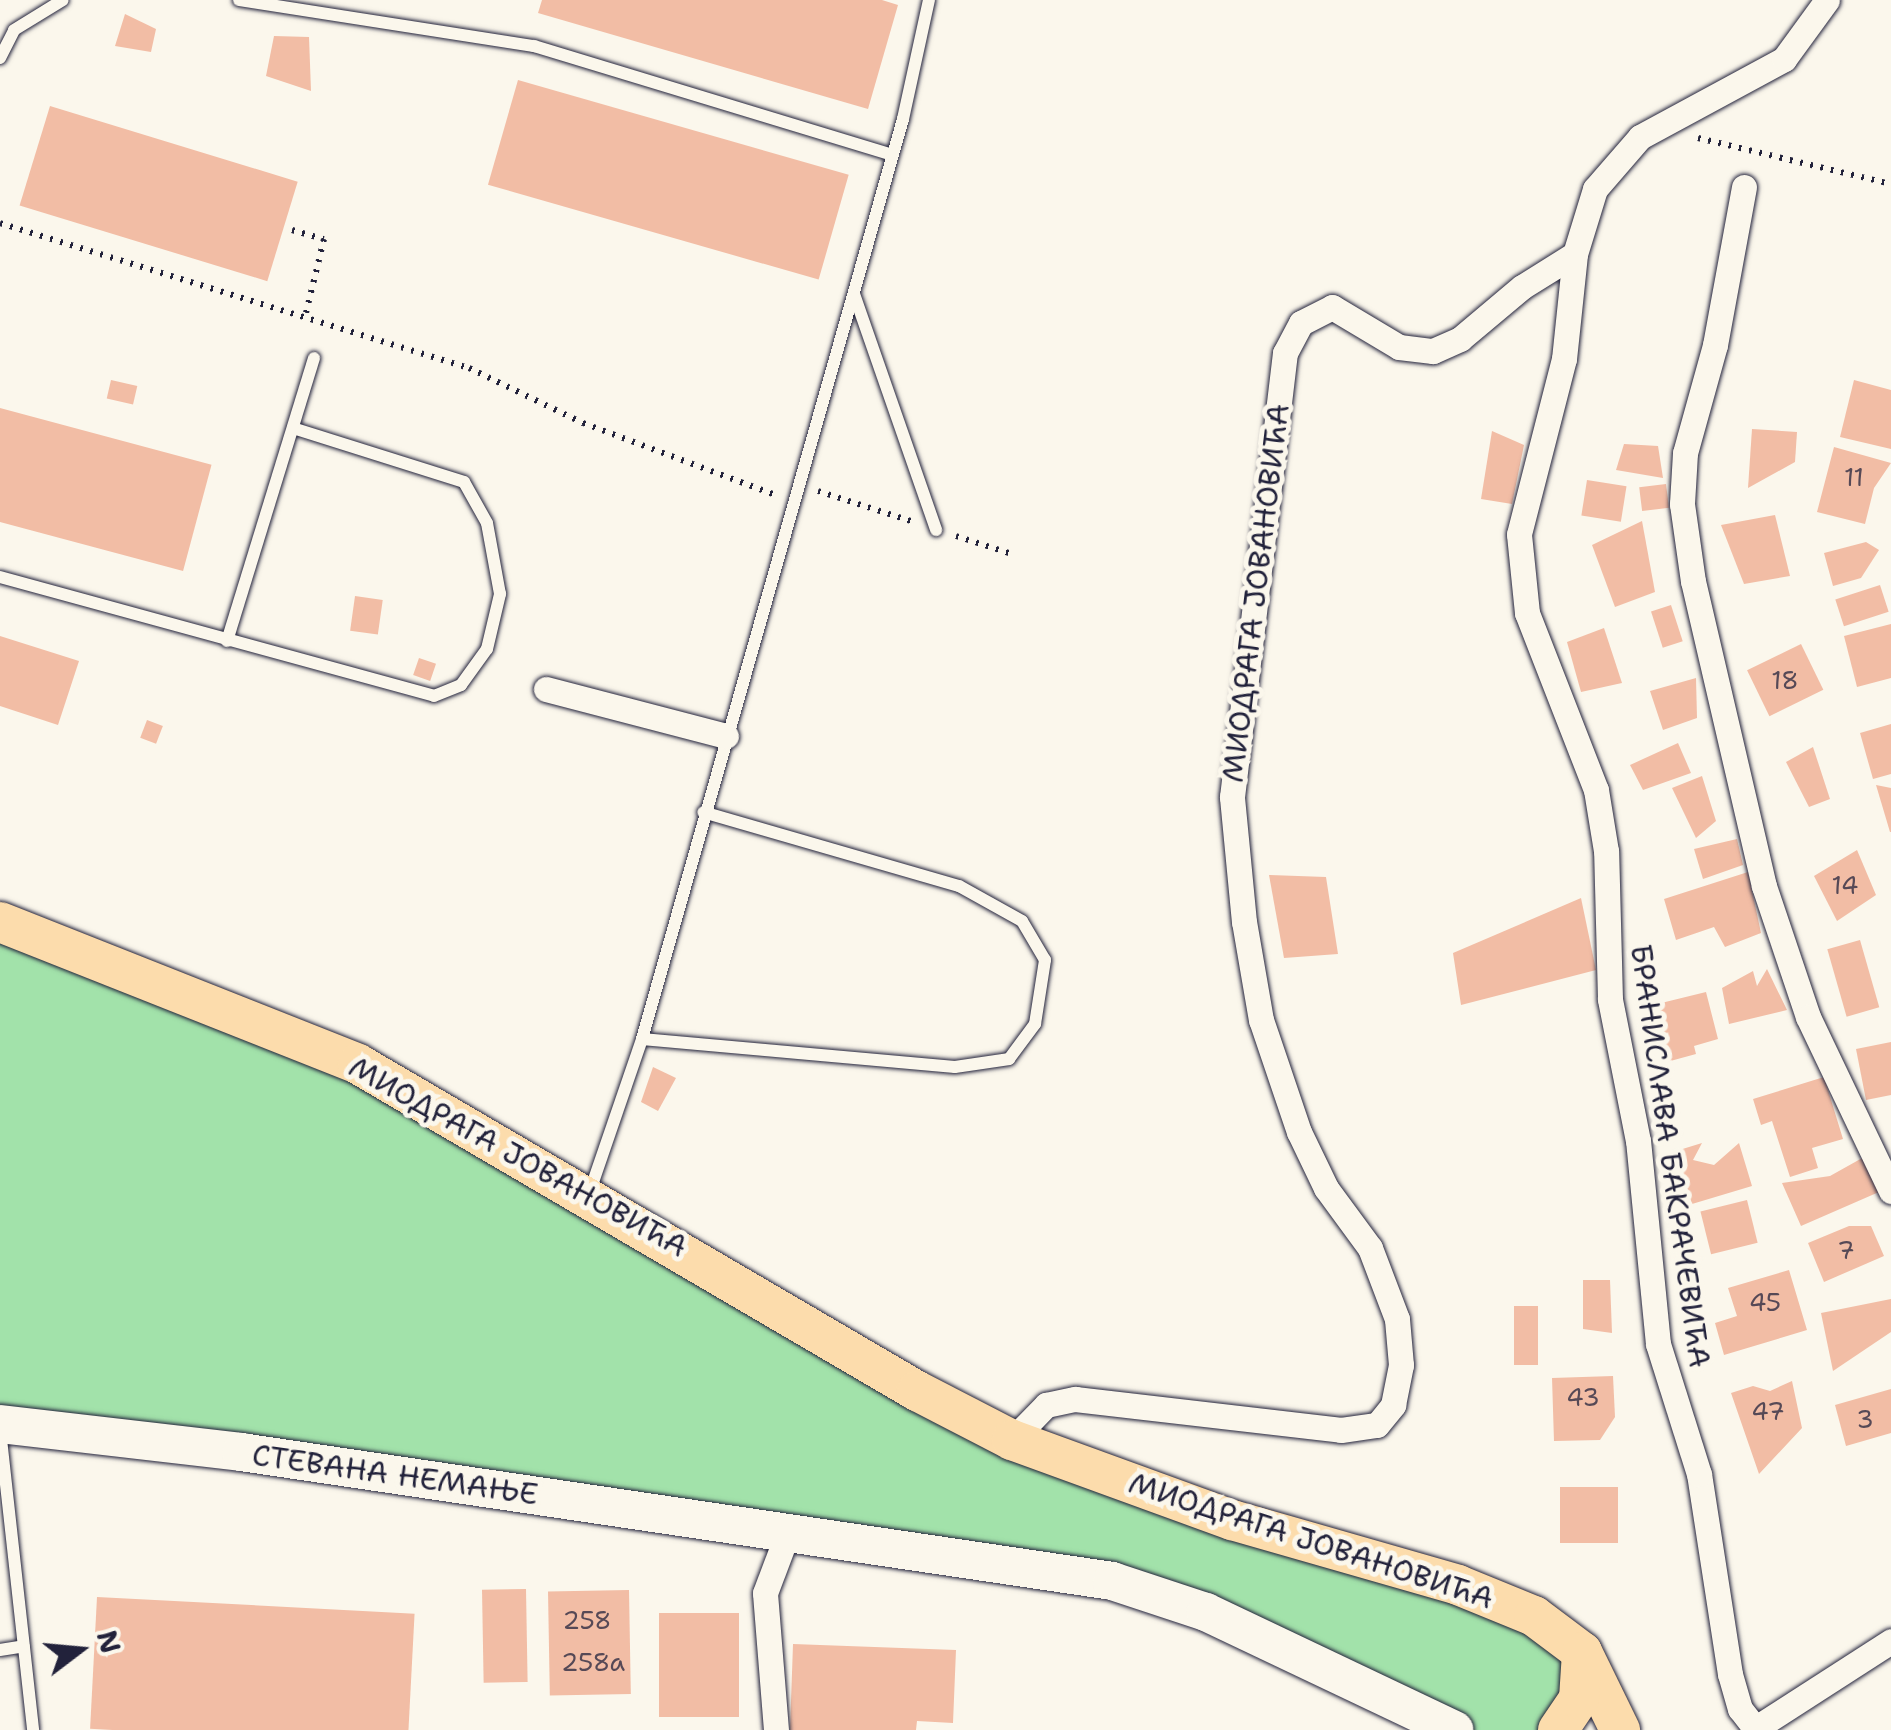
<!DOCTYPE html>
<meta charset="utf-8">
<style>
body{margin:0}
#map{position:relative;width:1891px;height:1730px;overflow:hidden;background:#fbf7ec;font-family:"Shantell Sans",sans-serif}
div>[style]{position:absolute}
.green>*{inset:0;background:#a2e2aa}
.building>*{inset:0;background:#f2bda5;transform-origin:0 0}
.path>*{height:6px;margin-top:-3px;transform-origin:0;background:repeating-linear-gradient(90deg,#22223b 0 2.5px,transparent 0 10.5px)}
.roads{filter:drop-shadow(0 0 2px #22223b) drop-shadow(0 0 2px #22223b)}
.lane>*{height:12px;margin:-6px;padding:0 6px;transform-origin:6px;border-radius:6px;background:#fbf7ec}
.street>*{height:25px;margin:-12.5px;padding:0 12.5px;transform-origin:12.5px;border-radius:12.5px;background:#fbf7ec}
.secondary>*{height:38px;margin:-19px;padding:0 19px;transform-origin:19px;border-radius:19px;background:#fbf7ec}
.primary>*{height:40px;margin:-20px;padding:0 20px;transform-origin:20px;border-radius:20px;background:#fcdcac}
span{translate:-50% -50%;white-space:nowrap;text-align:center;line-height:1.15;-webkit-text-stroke:10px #fbf7ec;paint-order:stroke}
.number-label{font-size:25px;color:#564956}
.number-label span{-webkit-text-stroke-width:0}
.street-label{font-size:30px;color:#22223b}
.north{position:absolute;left:30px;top:1600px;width:100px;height:100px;-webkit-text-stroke:8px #fbf7ec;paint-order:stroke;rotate:74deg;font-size:28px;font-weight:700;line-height:40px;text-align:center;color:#22223b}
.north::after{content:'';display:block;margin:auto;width:35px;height:45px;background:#22223b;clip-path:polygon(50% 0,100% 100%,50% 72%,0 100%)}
</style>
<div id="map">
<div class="green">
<i style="clip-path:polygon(0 922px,279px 1030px,917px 1391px,1582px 1652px,1558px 1730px,1454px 1730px,1206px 1612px,0 1424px)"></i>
</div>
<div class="building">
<i style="clip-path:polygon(542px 0,882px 0,898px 5px,868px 109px,538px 13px)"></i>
<i style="clip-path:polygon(125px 14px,156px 29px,151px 52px,115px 46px)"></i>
<i style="clip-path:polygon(274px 36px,309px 37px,311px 91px,266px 76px)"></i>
<i style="left:518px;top:80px;width:344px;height:109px;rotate:16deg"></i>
<i style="left:50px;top:106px;width:259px;height:104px;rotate:17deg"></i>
<i style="left:111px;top:380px;width:27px;height:19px;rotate:13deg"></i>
<i style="clip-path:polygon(1854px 380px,1891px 390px,1891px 449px,1840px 437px)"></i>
<i style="left:0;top:408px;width:219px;height:110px;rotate:15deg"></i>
<i style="clip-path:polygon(1752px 429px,1797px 432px,1795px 462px,1748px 488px)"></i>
<i style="clip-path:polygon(1492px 431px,1524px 445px,1512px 504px,1481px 499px)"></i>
<i style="clip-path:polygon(1624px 444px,1658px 446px,1663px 478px,1616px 470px)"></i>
<i style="clip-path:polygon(1834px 447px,1891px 463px,1874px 488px,1865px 524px,1817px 512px)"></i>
<i style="left:1587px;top:480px;width:40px;height:36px;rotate:9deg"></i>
<i style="left:1666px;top:484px;width:24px;height:27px;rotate:83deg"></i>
<i style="clip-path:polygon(1775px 515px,1790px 576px,1744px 584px,1721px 525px)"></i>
<i style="clip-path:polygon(1642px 521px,1655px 592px,1615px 607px,1592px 545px)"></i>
<i style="clip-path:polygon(1866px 542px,1879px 550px,1861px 578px,1833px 586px,1824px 553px)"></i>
<i style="left:1880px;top:585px;width:28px;height:47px;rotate:72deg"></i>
<i style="left:355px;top:596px;width:28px;height:35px;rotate:8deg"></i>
<i style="left:1671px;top:605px;width:38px;height:21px;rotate:72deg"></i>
<i style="clip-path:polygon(1891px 624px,1891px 678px,1857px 687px,1844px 636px)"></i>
<i style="clip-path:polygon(1604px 628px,1622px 683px,1581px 692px,1567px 642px)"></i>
<i style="clip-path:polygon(0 636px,79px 661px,58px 725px,0 706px)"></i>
<i style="left:1801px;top:644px;width:51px;height:60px;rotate:64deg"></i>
<i style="left:419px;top:658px;width:18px;height:18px;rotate:19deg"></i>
<i style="clip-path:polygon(1696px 678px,1697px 718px,1663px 730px,1650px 691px)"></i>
<i style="left:147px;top:720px;width:17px;height:19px;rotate:21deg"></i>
<i style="clip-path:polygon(1891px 724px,1891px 774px,1873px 779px,1860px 733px)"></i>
<i style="clip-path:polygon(1678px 743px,1691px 773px,1643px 790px,1630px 765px)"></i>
<i style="clip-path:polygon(1813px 747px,1830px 799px,1809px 807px,1786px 762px)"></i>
<i style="clip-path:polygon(1702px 776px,1716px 821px,1696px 838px,1672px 788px)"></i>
<i style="clip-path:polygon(1876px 785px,1891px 788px,1891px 832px,1890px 832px)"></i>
<i style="clip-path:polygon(1737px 839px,1743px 865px,1703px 879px,1694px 849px)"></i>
<i style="clip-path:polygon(1857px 850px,1876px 895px,1837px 921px,1814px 876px)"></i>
<i style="clip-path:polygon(1748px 872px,1761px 933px,1725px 947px,1714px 927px,1676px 940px,1664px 899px)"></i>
<i style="clip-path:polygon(1269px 875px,1326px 877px,1338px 954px,1284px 958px)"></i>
<i style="clip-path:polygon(1581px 898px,1596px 970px,1461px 1005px,1453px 953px)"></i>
<i style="left:1860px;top:940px;width:70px;height:34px;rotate:74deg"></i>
<i style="clip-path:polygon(1767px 969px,1787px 1010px,1729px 1024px,1722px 988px,1753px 971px,1757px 986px)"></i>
<i style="clip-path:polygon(1706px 992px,1718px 1039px,1694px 1046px,1696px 1054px,1663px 1063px,1649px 1006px)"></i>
<i style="clip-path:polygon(1891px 1042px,1891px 1095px,1866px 1100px,1856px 1049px)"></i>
<i style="clip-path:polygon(653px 1067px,676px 1078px,658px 1111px,641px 1102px)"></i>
<i style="clip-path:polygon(1824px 1077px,1843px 1139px,1812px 1148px,1818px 1168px,1790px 1177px,1772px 1121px,1761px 1125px,1753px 1099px)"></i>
<i style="clip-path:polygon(1702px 1143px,1693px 1160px,1714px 1165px,1739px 1143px,1752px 1186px,1692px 1204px,1676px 1151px)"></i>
<i style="clip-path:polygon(1864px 1157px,1879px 1192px,1801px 1226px,1782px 1183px,1830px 1176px)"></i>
<i style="left:1747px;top:1200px;width:44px;height:48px;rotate:76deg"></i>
<i style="clip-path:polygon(1849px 1226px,1871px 1226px,1884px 1256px,1824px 1282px,1808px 1243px)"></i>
<i style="clip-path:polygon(1789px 1270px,1807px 1330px,1724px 1355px,1715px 1323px,1737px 1316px,1728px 1288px)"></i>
<i style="clip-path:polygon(1583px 1280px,1610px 1280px,1612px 1333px,1583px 1329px)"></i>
<i style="clip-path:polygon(1891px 1299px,1891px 1332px,1833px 1371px,1821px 1313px)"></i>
<i style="left:1514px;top:1306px;width:24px;height:59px"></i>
<i style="clip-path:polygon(1613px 1376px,1615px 1417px,1600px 1440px,1554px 1441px,1552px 1378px)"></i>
<i style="clip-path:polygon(1792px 1381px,1802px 1428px,1759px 1474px,1731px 1393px,1753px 1386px,1770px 1391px)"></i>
<i style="clip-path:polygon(1891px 1389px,1891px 1433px,1846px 1446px,1835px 1405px)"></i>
<i style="left:1560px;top:1487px;width:58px;height:56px"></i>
<i style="left:526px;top:1589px;width:93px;height:44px;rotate:89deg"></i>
<i style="left:629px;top:1590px;width:104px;height:81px;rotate:89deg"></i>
<i style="left:97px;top:1597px;width:318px;height:132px;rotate:3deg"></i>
<i style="left:659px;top:1613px;width:80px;height:104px"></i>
<i style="clip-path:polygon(793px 1644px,956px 1650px,953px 1723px,917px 1721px,916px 1730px,790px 1730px)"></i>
</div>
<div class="path">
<i style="left:1698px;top:138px;width:198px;rotate:13.4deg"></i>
<i style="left:0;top:223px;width:491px;rotate:17.2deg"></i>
<i style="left:469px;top:368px;width:127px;rotate:25.8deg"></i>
<i style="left:583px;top:423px;width:206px;rotate:20.5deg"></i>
<i style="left:292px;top:230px;width:33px;rotate:16deg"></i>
<i style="left:324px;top:239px;width:76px;rotate:103.7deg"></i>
<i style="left:818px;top:491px;width:98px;rotate:17.9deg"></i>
<i style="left:956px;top:536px;width:56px;rotate:17.8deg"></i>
</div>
<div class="roads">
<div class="lane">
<i style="left:239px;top:0;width:299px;rotate:8.9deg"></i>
<i style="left:534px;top:46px;width:374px;rotate:16.9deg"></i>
<i style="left:0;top:58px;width:31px;rotate:-63deg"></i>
<i style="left:14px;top:30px;width:57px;rotate:-31.5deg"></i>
<i style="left:854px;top:294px;width:250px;rotate:70.8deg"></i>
<i style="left:0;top:577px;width:450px;rotate:15.3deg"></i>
<i style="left:434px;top:696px;width:29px;rotate:-22deg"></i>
<i style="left:461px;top:685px;width:44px;rotate:-54.2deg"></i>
<i style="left:487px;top:649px;width:57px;rotate:-76.7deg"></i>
<i style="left:500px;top:594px;width:72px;rotate:-100.4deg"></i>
<i style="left:487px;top:523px;width:47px;rotate:-119.3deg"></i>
<i style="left:464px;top:482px;width:179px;rotate:-162.5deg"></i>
<i style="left:227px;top:641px;width:296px;rotate:-72.9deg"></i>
<i style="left:642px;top:1039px;width:314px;rotate:5.1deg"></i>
<i style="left:955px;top:1067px;width:55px;rotate:-8.4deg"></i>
<i style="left:1009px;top:1059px;width:44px;rotate:-53.4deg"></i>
<i style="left:1035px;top:1024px;width:65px;rotate:-81.1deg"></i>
<i style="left:1045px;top:960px;width:45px;rotate:-120.5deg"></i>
<i style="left:1022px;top:921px;width:72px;rotate:-150.9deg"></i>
<i style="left:959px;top:886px;width:266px;rotate:-163.9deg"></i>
<i style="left:589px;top:1194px;width:164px;rotate:-71.1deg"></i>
<i style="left:642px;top:1039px;width:956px;rotate:-74.16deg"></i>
<i style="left:903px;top:119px;width:122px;rotate:-77.7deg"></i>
<i style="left:0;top:1430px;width:302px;rotate:83.7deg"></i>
<i style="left:0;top:1650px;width:24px;rotate:-9deg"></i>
</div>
<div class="street">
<i style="left:1744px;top:187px;width:161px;rotate:100.4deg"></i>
<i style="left:1715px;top:345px;width:112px;rotate:105.5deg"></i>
<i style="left:1685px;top:453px;width:51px;rotate:93.4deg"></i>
<i style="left:1682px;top:504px;width:78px;rotate:81.9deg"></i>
<i style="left:1693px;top:581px;width:313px;rotate:76.9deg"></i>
<i style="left:1764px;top:886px;width:138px;rotate:71.4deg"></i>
<i style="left:1808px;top:1017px;width:193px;rotate:64.5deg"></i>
<i style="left:546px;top:689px;width:186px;rotate:14.6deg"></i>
<i style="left:1012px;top:1440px;width:49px;rotate:-45.8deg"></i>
<i style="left:1046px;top:1405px;width:30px;rotate:-12deg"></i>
<i style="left:1075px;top:1399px;width:268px;rotate:6.6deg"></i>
<i style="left:1341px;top:1430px;width:36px;rotate:-8deg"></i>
<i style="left:1377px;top:1425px;width:26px;rotate:-51deg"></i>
<i style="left:1393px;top:1405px;width:41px;rotate:-78.7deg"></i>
<i style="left:1401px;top:1365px;width:46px;rotate:-95deg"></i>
<i style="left:1397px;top:1319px;width:76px;rotate:-110.8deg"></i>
<i style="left:1370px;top:1248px;width:74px;rotate:-126.3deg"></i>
<i style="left:1326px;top:1188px;width:62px;rotate:-115.7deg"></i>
<i style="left:1299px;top:1132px;width:118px;rotate:-108.7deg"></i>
<i style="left:1261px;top:1020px;width:99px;rotate:-99.8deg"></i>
<i style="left:1244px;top:922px;width:126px;rotate:-95.5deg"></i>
<i style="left:1232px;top:797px;width:447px;rotate:-83.2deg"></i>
<i style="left:1285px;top:353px;width:34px;rotate:-62deg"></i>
<i style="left:1301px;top:323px;width:35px;rotate:-27deg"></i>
<i style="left:1332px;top:307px;width:78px;rotate:30.8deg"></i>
<i style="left:1399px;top:347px;width:34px;rotate:7deg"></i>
<i style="left:1433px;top:351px;width:30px;rotate:-24deg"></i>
<i style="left:1460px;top:339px;width:81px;rotate:-40deg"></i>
<i style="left:1522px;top:287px;width:62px;rotate:-31.9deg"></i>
<i style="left:1755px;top:1728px;width:24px;rotate:-128deg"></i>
<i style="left:1740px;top:1709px;width:36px;rotate:-106deg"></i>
<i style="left:1730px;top:1674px;width:202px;rotate:-98.8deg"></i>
<i style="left:1699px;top:1474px;width:136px;rotate:-107.5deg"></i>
<i style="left:1658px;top:1344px;width:204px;rotate:-95.6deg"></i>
<i style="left:1638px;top:1141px;width:145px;rotate:-101.2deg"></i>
<i style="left:1610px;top:999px;width:148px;rotate:-91.5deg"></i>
<i style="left:1606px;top:851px;width:62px;rotate:-99.3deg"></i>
<i style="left:1596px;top:790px;width:190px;rotate:-111.3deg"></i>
<i style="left:1527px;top:613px;width:79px;rotate:-95.8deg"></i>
<i style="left:1519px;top:534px;width:181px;rotate:-75.6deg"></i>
<i style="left:1564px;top:359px;width:106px;rotate:-84deg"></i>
<i style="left:1575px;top:254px;width:68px;rotate:-72.9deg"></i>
<i style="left:1595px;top:189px;width:69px;rotate:-49.1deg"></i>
<i style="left:1640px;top:137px;width:164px;rotate:-28.4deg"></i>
<i style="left:1784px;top:59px;width:73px;rotate:-53.9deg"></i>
<i style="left:776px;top:1730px;width:137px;rotate:-94.6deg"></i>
<i style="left:765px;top:1593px;width:65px;rotate:-69.3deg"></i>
<i style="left:1753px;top:1730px;width:164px;rotate:-32.8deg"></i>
</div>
<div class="secondary">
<i style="left:0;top:1424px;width:243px;rotate:6.6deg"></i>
<i style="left:241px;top:1452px;width:881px;rotate:8.42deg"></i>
<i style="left:1112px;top:1581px;width:99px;rotate:18.3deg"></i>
<i style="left:1206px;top:1612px;width:275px;rotate:25.4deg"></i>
</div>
<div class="primary">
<i style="left:0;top:922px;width:385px;rotate:21.6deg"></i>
<i style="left:358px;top:1064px;width:648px;rotate:30.33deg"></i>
<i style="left:917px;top:1391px;width:107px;rotate:27.3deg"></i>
<i style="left:1012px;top:1440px;width:234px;rotate:20deg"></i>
<i style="left:1232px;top:1520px;width:235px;rotate:16deg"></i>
<i style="left:1458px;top:1585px;width:82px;rotate:22.2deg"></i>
<i style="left:1534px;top:1616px;width:60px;rotate:36.9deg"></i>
<i style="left:1582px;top:1652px;width:87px;rotate:64deg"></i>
<i style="left:1558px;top:1730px;width:37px;rotate:-56deg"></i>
<i style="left:1579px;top:1699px;width:47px;rotate:-86.3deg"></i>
</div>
</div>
<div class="number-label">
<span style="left:1854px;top:477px">11</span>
<span style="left:1785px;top:680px">18</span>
<span style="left:1845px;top:885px">14</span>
<span style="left:1846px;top:1250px">7</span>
<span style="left:1765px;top:1302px">45</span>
<span style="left:1583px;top:1397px">43</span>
<span style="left:1768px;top:1411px">47</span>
<span style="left:1865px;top:1419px">3</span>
<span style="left:587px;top:1620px">258</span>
<span style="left:593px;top:1662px">258a</span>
</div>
<div class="street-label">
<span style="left:1256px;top:593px;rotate:-83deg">МИОДРАГА ЈОВАНОВИЋА</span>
<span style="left:1670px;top:1156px;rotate:82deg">БРАНИСЛАВА БАКРАЧЕВИЋА</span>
<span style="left:518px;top:1157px;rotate:29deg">МИОДРАГА ЈОВАНОВИЋА</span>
<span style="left:395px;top:1475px;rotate:8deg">СТЕВАНА НЕМАЊЕ</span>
<span style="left:1311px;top:1541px;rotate:18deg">МИОДРАГА ЈОВАНОВИЋА</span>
</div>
<div class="north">N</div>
</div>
